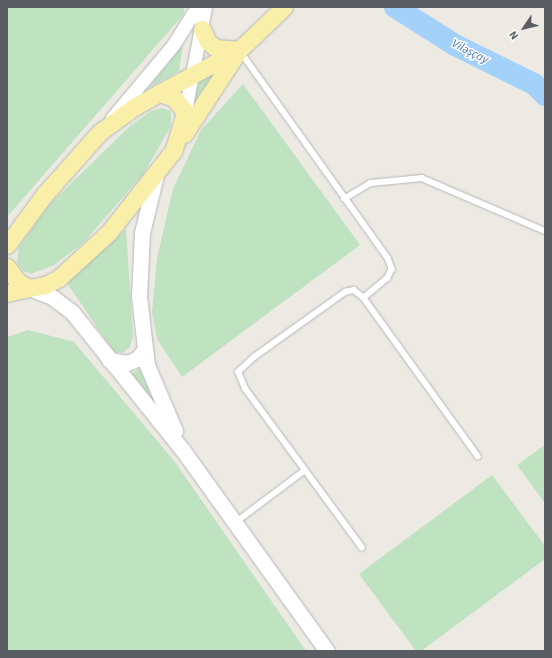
<!DOCTYPE html>
<meta charset="utf-8">
<style>
body{margin:0}
#map{position:relative;width:552px;height:658px;overflow:hidden;background:#eceae2;font-family:"Source Sans 3",sans-serif}
div>[style]{position:absolute}
.green>*{inset:0;background:#bfe2c0}
.river>*{height:22px;margin:-11px;padding:0 11px;transform-origin:11px;border-radius:11px;background:#a4d1f9}
.roads{filter:drop-shadow(0 0 1px #b4b7bb) drop-shadow(0 0 1px #b4b7bb)}
.service>*{height:5.5px;margin:-2.75px;padding:0 2.75px;transform-origin:2.75px;border-radius:2.75px;background:#fff}
.tertiary>*{height:13px;margin:-6.5px;padding:0 6.5px;transform-origin:6.5px;border-radius:6.5px;background:#fff}
.secondary>*{height:15px;margin:-7.5px;padding:0 7.5px;transform-origin:7.5px;border-radius:7.5px;background:#fff}
.primary>*{height:17px;margin:-8.5px;padding:0 8.5px;transform-origin:8.5px;border-radius:8.5px;background:#faefa9}
span{translate:-50% -50%;white-space:nowrap;text-align:center;line-height:1.15;-webkit-text-stroke:3px #fff;paint-order:stroke}
.water-label{font-size:12px;color:#4677b2;font-style:italic}
.frame{position:absolute;inset:0;border:8px solid #5a5d61;pointer-events:none}
.north{position:absolute;left:504px;top:8px;width:40px;height:40px;-webkit-text-stroke:3px #fff;paint-order:stroke;rotate:235deg;font-size:11px;font-weight:700;line-height:16px;text-align:center;color:#5a5d61}
.north::after{content:'';display:block;margin:auto;width:14px;height:18px;background:#5a5d61;clip-path:polygon(50% 0,100% 100%,50% 72%,0 100%)}
</style>
<div id="map">
<div class="green">
<i style="clip-path:polygon(7px 7px,185px 7px,183px 15px,7px 217px)"></i>
<i style="clip-path:polygon(183px 45px,179px 71px,148px 88px)"></i>
<i style="clip-path:polygon(220px 67px,194px 102px,197px 81px)"></i>
<i style="clip-path:polygon(243px 84px,360px 245px,182px 377px,157px 339px,152px 312px,157px 258px,173px 189px,201px 130px)"></i>
<i style="clip-path:polygon(162px 108px,171px 111px,171px 126px,144px 173px,83px 243px,54px 265px,31px 274px,23px 271px,17px 262px,19px 247px,48px 206px,130px 126px,151px 111px)"></i>
<i style="clip-path:polygon(126px 229px,133px 336px,130px 347px,122px 353px,114px 352px,67px 283px)"></i>
<i style="clip-path:polygon(28px 330px,74px 342px,175px 462px,306px 651px,7px 651px,7px 337px)"></i>
<i style="clip-path:polygon(140px 369px,154px 403px,131px 374px)"></i>
<i style="clip-path:polygon(545px 445px,545px 503px,517px 465px)"></i>
<i style="clip-path:polygon(492px 475px,545px 546px,545px 559px,421px 651px,416px 651px,359px 574px)"></i>
</div>
<div class="river">
<i style="left:395px;top:7px;width:71px;rotate:32.3deg"></i>
<i style="left:455px;top:45px;width:88px;rotate:26.3deg"></i>
<i style="left:534px;top:84px;width:16px;rotate:45deg"></i>
</div>
<div class="roads">
<div class="service">
<i style="left:241px;top:52px;width:253px;rotate:54.5deg"></i>
<i style="left:388px;top:258px;width:12px;rotate:70deg"></i>
<i style="left:392px;top:269px;width:10px;rotate:114deg"></i>
<i style="left:388px;top:278px;width:31px;rotate:140deg"></i>
<i style="left:344px;top:199px;width:31px;rotate:-31deg"></i>
<i style="left:371px;top:183px;width:51px;rotate:-5.6deg"></i>
<i style="left:422px;top:178px;width:134px;rotate:23.3deg"></i>
<i style="left:236px;top:522px;width:85px;rotate:-36.9deg"></i>
<i style="left:362px;top:548px;width:197px;rotate:-126.3deg"></i>
<i style="left:245px;top:389px;width:18px;rotate:-112deg"></i>
<i style="left:238px;top:372px;width:22px;rotate:-43deg"></i>
<i style="left:254px;top:357px;width:112px;rotate:-35.5deg"></i>
<i style="left:345px;top:292px;width:9px;rotate:-13deg"></i>
<i style="left:354px;top:290px;width:13px;rotate:39deg"></i>
<i style="left:364px;top:298px;width:195px;rotate:54.2deg"></i>
</div>
<div class="tertiary">
<i style="left:184px;top:116px;width:111px;rotate:-79.1deg"></i>
<i style="left:112px;top:118px;width:95px;rotate:-50.1deg"></i>
<i style="left:173px;top:45px;width:45px;rotate:-57.7deg"></i>
</div>
<div class="secondary">
<i style="left:156px;top:175px;width:60px;rotate:103.6deg"></i>
<i style="left:142px;top:233px;width:63px;rotate:92.7deg"></i>
<i style="left:139px;top:296px;width:69px;rotate:83.4deg"></i>
<i style="left:147px;top:365px;width:72px;rotate:67deg"></i>
<i style="left:29px;top:288px;width:25px;rotate:21deg"></i>
<i style="left:52px;top:297px;width:25px;rotate:37deg"></i>
<i style="left:72px;top:312px;width:179px;rotate:51.3deg"></i>
<i style="left:184px;top:452px;width:245px;rotate:54.3deg"></i>
<i style="left:109px;top:360px;width:18px;rotate:9deg"></i>
<i style="left:127px;top:363px;width:11px;rotate:-22deg"></i>
<i style="left:137px;top:359px;width:13px;rotate:-51deg"></i>
</div>
<div class="primary">
<i style="left:202px;top:29px;width:14px;rotate:65deg"></i>
<i style="left:208px;top:42px;width:10px;rotate:37deg"></i>
<i style="left:216px;top:48px;width:23px;rotate:5deg"></i>
<i style="left:159px;top:93px;width:89px;rotate:-28.3deg"></i>
<i style="left:184px;top:134px;width:100px;rotate:-56.8deg"></i>
<i style="left:239px;top:50px;width:62px;rotate:-43.7deg"></i>
<i style="left:7px;top:245px;width:62px;rotate:-53.5deg"></i>
<i style="left:44px;top:195px;width:84px;rotate:-48.4deg"></i>
<i style="left:100px;top:132px;width:42px;rotate:-36.3deg"></i>
<i style="left:134px;top:107px;width:29px;rotate:-29deg"></i>
<i style="left:159px;top:93px;width:16px;rotate:18deg"></i>
<i style="left:174px;top:98px;width:14px;rotate:51deg"></i>
<i style="left:183px;top:109px;width:7px;rotate:82deg"></i>
<i style="left:184px;top:116px;width:37px;rotate:107deg"></i>
<i style="left:173px;top:151px;width:103px;rotate:128.3deg"></i>
<i style="left:109px;top:232px;width:68px;rotate:137.4deg"></i>
<i style="left:59px;top:278px;width:16px;rotate:153deg"></i>
<i style="left:45px;top:285px;width:16px;rotate:169deg"></i>
<i style="left:29px;top:288px;width:13px;rotate:-151deg"></i>
<i style="left:18px;top:282px;width:19px;rotate:-126deg"></i>
<i style="left:7px;top:293px;width:23px;rotate:-13deg"></i>
</div>
</div>
<div class="water-label">
<span style="left:470px;top:52px;rotate:27deg">Viləşçay</span>
</div>
<div class="frame"></div>
<div class="north">N</div>
</div>
